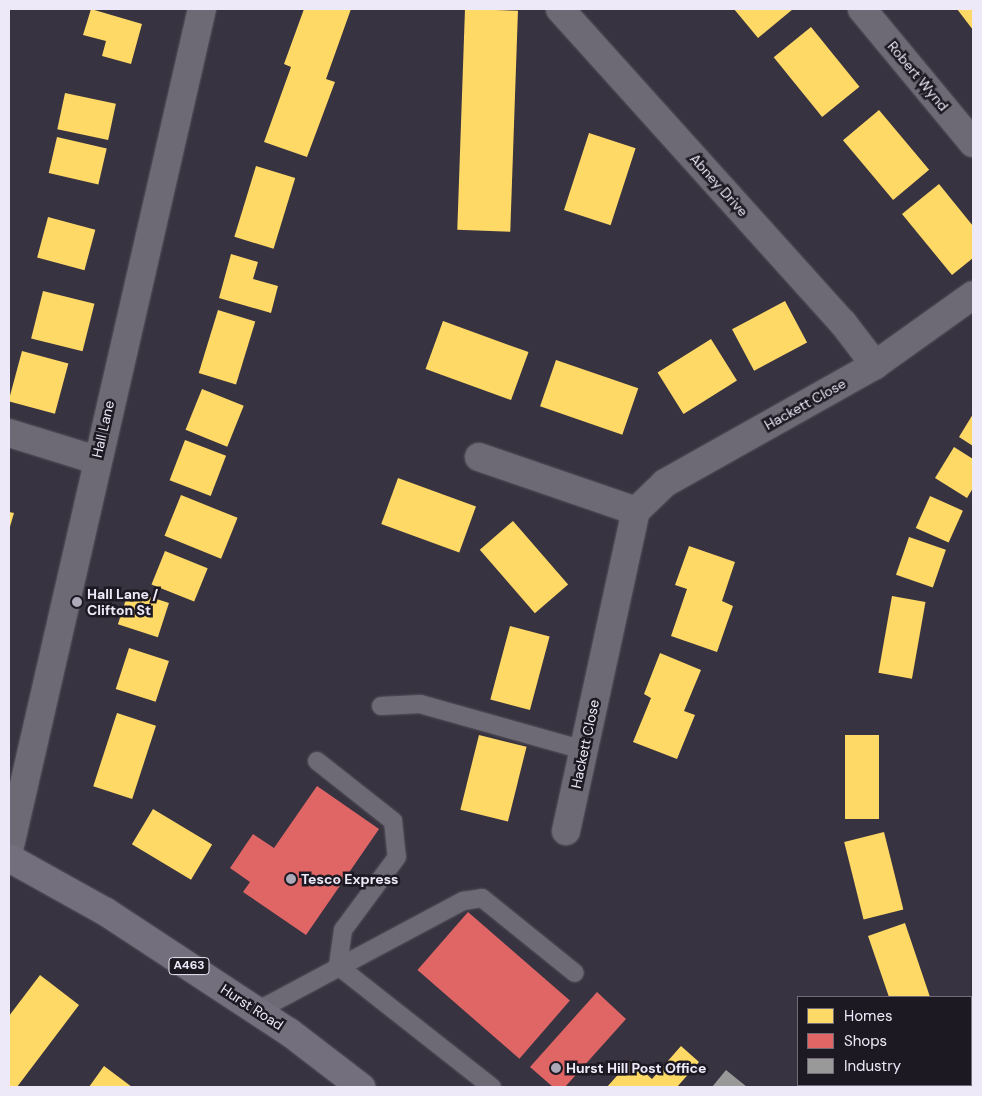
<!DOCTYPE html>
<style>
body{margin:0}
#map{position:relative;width:982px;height:1096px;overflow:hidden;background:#383340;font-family:"DM Sans",sans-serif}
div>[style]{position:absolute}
.homes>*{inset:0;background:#ffd966;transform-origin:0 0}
.shops>*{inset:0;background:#e06666;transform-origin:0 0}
.industry>*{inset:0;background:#999;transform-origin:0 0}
.roads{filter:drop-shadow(0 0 1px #56525d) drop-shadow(0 0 1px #56525d)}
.service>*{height:18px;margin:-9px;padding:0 9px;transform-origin:9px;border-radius:9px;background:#6e6a75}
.minor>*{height:28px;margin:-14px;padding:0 14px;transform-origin:14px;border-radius:14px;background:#6e6a75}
.tertiary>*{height:28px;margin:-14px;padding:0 14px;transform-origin:14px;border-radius:14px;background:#6e6a75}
.primary>*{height:28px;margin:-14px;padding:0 14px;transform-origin:14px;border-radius:14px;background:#746f7d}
.dots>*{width:14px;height:14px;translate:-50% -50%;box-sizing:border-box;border:2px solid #1d1923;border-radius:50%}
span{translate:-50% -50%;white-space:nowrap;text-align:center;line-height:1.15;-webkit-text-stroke:5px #1d1923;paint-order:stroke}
.shield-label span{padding:1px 4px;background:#1d1923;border:1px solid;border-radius:4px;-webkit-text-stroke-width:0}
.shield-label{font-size:12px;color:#eee9f8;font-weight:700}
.street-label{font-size:14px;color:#eee9f8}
.poi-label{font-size:14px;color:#eee9f8;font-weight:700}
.left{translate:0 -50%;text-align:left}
.frame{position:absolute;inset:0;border:10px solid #eee9f8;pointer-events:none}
.legend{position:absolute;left:797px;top:996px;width:175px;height:90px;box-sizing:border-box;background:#1d1923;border:1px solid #716c78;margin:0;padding:6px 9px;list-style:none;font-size:15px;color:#eee9f8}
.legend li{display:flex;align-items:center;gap:10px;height:25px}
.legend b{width:25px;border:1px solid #716c78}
</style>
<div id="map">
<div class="homes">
<i style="clip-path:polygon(91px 9px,142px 24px,131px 64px,102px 56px,106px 41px,83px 35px)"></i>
<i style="clip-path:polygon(304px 9px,351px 9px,326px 79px,335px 82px,307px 157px,264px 142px,291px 67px,284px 64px)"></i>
<i style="left:465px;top:9px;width:53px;height:221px;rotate:2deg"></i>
<i style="clip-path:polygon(734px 9px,793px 9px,758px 38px)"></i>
<i style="clip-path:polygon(957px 9px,973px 9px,973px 30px)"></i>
<i style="left:811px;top:27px;width:77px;height:48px;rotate:51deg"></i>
<i style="left:65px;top:93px;width:52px;height:37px;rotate:12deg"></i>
<i style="left:879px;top:110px;width:78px;height:47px;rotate:50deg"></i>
<i style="left:589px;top:133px;width:49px;height:81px;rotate:18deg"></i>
<i style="left:57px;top:137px;width:51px;height:37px;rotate:13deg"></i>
<i style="left:256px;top:166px;width:41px;height:74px;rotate:17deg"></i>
<i style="clip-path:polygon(939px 184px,973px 226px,973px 258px,952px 275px,902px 214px)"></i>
<i style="left:48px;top:217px;width:49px;height:42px;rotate:15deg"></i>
<i style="clip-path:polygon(231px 254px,258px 262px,253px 279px,278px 286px,271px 313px,219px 298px)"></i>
<i style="left:43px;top:291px;width:53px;height:49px;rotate:14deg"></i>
<i style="left:785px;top:301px;width:47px;height:60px;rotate:62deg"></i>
<i style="left:218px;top:310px;width:39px;height:66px;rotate:17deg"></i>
<i style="left:443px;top:321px;width:91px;height:51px;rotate:20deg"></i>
<i style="left:711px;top:339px;width:49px;height:63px;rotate:58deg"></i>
<i style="left:22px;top:351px;width:48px;height:52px;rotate:15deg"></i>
<i style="left:556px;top:360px;width:87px;height:49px;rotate:19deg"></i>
<i style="left:202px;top:389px;width:45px;height:44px;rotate:22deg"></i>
<i style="clip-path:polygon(973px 414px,973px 446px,959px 437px)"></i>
<i style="left:185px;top:440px;width:44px;height:43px;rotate:21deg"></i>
<i style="clip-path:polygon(954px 447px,973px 459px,973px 488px,967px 498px,935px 478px)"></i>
<i style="left:398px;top:478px;width:83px;height:49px;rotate:20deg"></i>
<i style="left:181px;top:495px;width:61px;height:44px;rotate:22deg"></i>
<i style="left:930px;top:496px;width:36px;height:35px;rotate:24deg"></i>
<i style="clip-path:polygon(9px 512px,14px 513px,9px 530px)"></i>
<i style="left:513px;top:521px;width:84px;height:44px;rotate:49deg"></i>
<i style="left:909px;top:537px;width:39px;height:40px;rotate:19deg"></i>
<i style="clip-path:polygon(689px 546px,735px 562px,722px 601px,733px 606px,717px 652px,671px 636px,687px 589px,675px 585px)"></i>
<i style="left:165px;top:551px;width:46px;height:36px;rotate:22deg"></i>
<i style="left:129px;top:590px;width:42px;height:36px;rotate:18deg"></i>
<i style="left:892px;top:596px;width:34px;height:78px;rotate:10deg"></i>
<i style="left:510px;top:626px;width:41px;height:76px;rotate:15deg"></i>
<i style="left:129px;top:648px;width:42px;height:43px;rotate:18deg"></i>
<i style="clip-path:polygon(660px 653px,701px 670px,684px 711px,695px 715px,677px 759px,633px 742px,651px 698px,644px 694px)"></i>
<i style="left:117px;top:713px;width:41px;height:77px;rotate:18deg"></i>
<i style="left:479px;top:735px;width:49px;height:77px;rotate:14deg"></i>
<i style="left:845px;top:735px;width:34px;height:84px"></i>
<i style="left:153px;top:809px;width:69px;height:41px;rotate:31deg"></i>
<i style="left:884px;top:832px;width:80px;height:41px;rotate:76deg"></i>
<i style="clip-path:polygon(905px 923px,930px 997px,889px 997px,868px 936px)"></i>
<i style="clip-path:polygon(40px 975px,79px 1005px,17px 1087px,9px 1087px,9px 1016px)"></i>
<i style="clip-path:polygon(681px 1046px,699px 1062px,677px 1087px,607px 1087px,631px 1060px,652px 1079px)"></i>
<i style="clip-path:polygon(104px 1066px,132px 1087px,89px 1087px)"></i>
<i style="clip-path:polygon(935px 1085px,968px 1085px,964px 1087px)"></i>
</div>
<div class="shops">
<i style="clip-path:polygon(317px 786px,379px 829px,306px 935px,243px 892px,250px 882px,230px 868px,253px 834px,274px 848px)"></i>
<i style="left:468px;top:912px;width:135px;height:77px;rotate:41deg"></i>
<i style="clip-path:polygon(597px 992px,626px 1019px,565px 1087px,553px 1087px,530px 1067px)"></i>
</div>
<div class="industry">
<i style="clip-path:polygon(726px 1070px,747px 1087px,712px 1087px)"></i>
<i style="left:810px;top:1085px;width:31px;height:2px"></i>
</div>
<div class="roads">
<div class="service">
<i style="left:381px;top:706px;width:39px;rotate:-3deg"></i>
<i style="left:420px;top:704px;width:170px;rotate:15.7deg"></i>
<i style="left:317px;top:761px;width:97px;rotate:38.3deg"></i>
<i style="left:393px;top:821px;width:36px;rotate:84deg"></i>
<i style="left:397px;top:857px;width:91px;rotate:126.5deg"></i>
<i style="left:343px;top:930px;width:36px;rotate:98deg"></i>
<i style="left:338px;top:966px;width:196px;rotate:38.2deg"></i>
<i style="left:257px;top:1011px;width:234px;rotate:-28.1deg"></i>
<i style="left:463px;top:901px;width:19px;rotate:-9deg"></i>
<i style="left:482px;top:898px;width:119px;rotate:38.9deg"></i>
</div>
<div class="minor">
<i style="left:560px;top:9px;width:423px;rotate:48deg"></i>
<i style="left:843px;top:323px;width:53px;rotate:52.7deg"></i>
<i style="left:862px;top:9px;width:174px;rotate:50.4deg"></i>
<i style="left:9px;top:433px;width:91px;rotate:17.2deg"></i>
<i style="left:479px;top:457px;width:166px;rotate:19deg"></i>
<i style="left:566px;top:831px;width:328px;rotate:-77.7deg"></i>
<i style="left:636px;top:511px;width:40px;rotate:-44deg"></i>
<i style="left:665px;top:483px;width:241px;rotate:-29.3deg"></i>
<i style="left:875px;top:365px;width:120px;rotate:-35.5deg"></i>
</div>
<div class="tertiary">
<i style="left:9px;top:850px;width:863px;rotate:-77.08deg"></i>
</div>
<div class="primary">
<i style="left:9px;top:858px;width:111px;rotate:29.1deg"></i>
<i style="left:106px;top:912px;width:219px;rotate:33.3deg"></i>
<i style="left:289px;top:1032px;width:91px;rotate:37.4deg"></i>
</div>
</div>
<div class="dots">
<i style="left:77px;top:602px;background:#aea9b8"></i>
<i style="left:291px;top:879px;background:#aea9b8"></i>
<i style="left:556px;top:1068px;background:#aea9b8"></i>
</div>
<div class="shield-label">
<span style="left:189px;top:966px">A463</span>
</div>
<div class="street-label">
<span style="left:918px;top:76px;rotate:50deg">Robert Wynd</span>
<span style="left:719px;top:185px;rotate:48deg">Abney Drive</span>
<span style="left:805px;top:404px;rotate:-29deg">Hackett Close</span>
<span style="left:103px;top:429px;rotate:-77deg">Hall Lane</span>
<span style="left:585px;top:744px;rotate:-78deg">Hackett Close</span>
<span style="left:252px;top:1007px;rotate:33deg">Hurst Road</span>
</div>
<div class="poi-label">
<span class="left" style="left:87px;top:602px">Hall Lane /<br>Clifton St</span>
<span class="left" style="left:301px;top:879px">Tesco Express</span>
<span class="left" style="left:566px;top:1068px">Hurst Hill Post Office</span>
</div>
<div class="frame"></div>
<ul class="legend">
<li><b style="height:14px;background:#ffd966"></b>Homes</li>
<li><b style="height:14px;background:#e06666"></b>Shops</li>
<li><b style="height:14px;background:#999"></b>Industry</li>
</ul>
</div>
